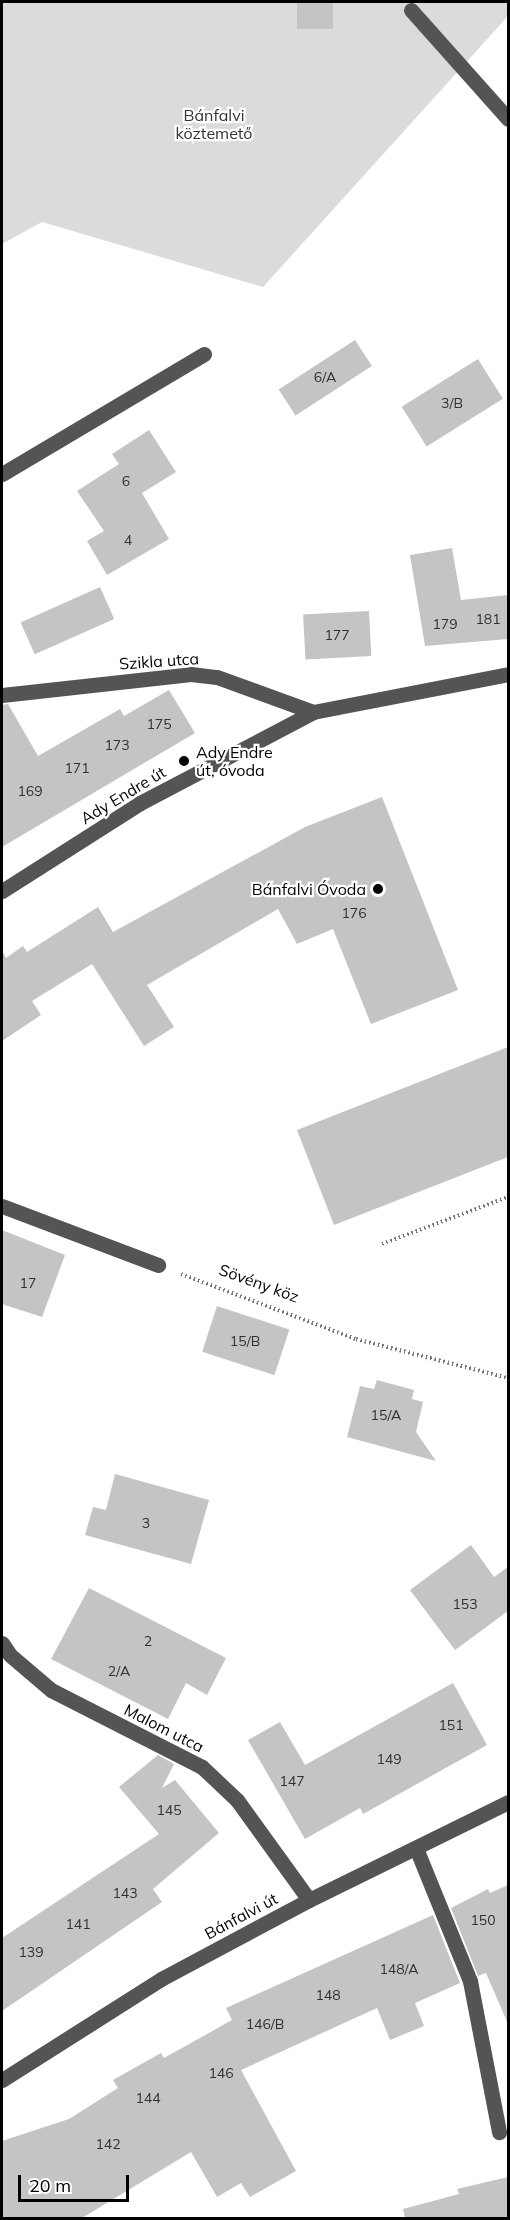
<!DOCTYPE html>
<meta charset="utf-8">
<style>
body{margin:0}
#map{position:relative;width:510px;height:2220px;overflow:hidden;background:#fff;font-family:Mulish,sans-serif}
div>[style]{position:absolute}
.green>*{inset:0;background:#dbdbdb}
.building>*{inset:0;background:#c4c4c4;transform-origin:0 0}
.path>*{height:4px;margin-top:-2px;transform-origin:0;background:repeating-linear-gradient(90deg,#767676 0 1.5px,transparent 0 4.5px)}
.minor>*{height:15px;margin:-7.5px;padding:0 7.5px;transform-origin:7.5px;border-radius:7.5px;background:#545454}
.dots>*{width:16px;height:16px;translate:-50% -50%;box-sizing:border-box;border:3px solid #fff;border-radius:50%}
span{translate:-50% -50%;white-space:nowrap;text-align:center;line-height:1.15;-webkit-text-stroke:4.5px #fff;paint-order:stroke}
.number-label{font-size:14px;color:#313131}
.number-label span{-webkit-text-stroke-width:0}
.park-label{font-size:16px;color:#323232}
.street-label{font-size:16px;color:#000}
.poi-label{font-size:16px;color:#000}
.left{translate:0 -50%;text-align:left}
.right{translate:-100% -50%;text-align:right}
.frame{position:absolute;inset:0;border:3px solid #000;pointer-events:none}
.scale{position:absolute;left:18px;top:2175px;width:111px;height:27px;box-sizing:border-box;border:3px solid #000;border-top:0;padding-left:8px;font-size:18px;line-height:21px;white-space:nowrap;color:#000;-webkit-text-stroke:4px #fff;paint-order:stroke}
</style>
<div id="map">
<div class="green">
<i style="clip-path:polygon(2px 2px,508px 2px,508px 16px,263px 287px,42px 222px,2px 244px)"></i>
</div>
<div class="building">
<i style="left:297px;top:2px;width:36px;height:27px"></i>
<i style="left:355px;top:340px;width:31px;height:91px;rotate:57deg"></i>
<i style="left:478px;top:359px;width:47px;height:90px;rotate:58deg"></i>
<i style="clip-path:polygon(149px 430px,176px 472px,142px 493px,169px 539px,107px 575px,87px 541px,104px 531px,77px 491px,119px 464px,112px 454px)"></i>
<i style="clip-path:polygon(452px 548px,461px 600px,508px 595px,508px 639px,425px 646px,410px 555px)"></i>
<i style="left:100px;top:587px;width:35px;height:87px;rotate:66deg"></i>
<i style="left:369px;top:611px;width:45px;height:66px;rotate:87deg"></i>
<i style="clip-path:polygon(169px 690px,195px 733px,2px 847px,2px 705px,8px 704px,38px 756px,120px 709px,124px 716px)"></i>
<i style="clip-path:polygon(382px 797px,458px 990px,371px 1024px,333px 929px,297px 944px,278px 909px,147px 985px,174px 1027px,144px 1046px,92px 964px,32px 1001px,41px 1015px,2px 1041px,2px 951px,6px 958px,23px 946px,27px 952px,98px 907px,113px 932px,305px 827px)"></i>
<i style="clip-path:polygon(508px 1047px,508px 1157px,334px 1225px,297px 1130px)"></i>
<i style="clip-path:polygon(2px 1230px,65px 1255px,42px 1317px,2px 1304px)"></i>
<i style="left:217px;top:1306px;width:76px;height:48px;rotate:18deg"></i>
<i style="clip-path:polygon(377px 1380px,414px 1390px,412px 1399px,423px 1402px,416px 1432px,436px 1461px,347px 1437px,360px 1386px,374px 1389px)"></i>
<i style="clip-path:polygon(115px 1474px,209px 1500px,191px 1564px,85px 1535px,93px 1507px,106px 1510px)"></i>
<i style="clip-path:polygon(471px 1545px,494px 1577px,508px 1567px,508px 1611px,455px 1650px,410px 1590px)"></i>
<i style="clip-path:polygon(89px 1588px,226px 1658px,207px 1695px,186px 1683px,168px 1719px,51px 1659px)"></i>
<i style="clip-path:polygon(453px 1683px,487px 1745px,363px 1814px,360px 1808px,305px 1839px,248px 1740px,280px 1722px,305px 1765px)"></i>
<i style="clip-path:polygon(158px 1755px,174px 1764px,162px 1788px,175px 1780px,219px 1833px,153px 1889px,162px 1902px,2px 2011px,2px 1938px,159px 1834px,119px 1787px)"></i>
<i style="clip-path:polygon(508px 1885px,508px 2024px,486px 1973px,478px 1976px,451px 1908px,488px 1889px,490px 1893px)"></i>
<i style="clip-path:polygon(433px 1915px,460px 1983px,415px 2003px,424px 2026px,390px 2040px,377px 2008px,241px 2070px,296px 2171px,250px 2197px,241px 2183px,217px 2197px,191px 2152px,82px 2218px,2px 2218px,2px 2141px,69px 2119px,118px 2088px,113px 2080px,161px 2053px,164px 2058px,232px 2020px,226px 2008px)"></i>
<i style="clip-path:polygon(508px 2177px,508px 2218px,405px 2218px,403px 2209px,459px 2194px,457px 2189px)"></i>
</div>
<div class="path">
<i style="left:382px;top:1244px;width:134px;rotate:-20.5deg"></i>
<i style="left:181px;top:1274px;width:187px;rotate:20.4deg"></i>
<i style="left:356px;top:1339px;width:157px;rotate:14.4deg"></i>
</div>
<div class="minor">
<i style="left:411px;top:10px;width:146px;rotate:48.3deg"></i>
<i style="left:2px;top:474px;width:235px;rotate:-30.7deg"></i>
<i style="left:2px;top:695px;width:190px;rotate:-6.3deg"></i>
<i style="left:191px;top:674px;width:26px;rotate:7deg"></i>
<i style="left:217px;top:677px;width:102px;rotate:20deg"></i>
<i style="left:2px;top:891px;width:164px;rotate:-32.5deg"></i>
<i style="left:140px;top:803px;width:195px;rotate:-27.7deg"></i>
<i style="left:313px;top:712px;width:199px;rotate:-11deg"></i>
<i style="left:2px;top:1206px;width:167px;rotate:20.7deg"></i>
<i style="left:2px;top:1643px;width:14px;rotate:56deg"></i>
<i style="left:10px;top:1655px;width:54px;rotate:40.5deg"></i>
<i style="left:51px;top:1690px;width:169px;rotate:27deg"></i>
<i style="left:202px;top:1767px;width:48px;rotate:43.3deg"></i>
<i style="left:237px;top:1800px;width:123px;rotate:54.2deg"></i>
<i style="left:416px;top:1848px;width:144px;rotate:67.9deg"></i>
<i style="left:470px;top:1981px;width:154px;rotate:79.1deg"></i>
<i style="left:2px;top:2080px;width:188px;rotate:-32.4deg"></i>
<i style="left:161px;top:1979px;width:168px;rotate:-28.1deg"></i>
<i style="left:309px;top:1900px;width:222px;rotate:-26.2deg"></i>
</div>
<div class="dots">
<i style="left:184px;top:761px;background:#000"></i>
<i style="left:378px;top:889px;background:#000"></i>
</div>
<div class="number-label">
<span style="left:325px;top:377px">6/A</span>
<span style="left:452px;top:403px">3/B</span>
<span style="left:126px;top:481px">6</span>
<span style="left:128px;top:540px">4</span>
<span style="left:488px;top:619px">181</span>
<span style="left:445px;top:624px">179</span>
<span style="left:337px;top:635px">177</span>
<span style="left:159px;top:724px">175</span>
<span style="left:117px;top:745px">173</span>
<span style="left:77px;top:768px">171</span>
<span style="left:30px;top:791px">169</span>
<span style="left:354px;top:913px">176</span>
<span style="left:28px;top:1283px">17</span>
<span style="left:245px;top:1341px">15/B</span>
<span style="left:386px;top:1415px">15/A</span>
<span style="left:146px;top:1523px">3</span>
<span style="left:465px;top:1604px">153</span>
<span style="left:148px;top:1641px">2</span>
<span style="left:119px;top:1671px">2/A</span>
<span style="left:451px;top:1725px">151</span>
<span style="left:389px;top:1759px">149</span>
<span style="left:292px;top:1781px">147</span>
<span style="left:169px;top:1810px">145</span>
<span style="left:125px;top:1893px">143</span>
<span style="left:483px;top:1920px">150</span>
<span style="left:78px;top:1924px">141</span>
<span style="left:31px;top:1952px">139</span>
<span style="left:399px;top:1969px">148/A</span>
<span style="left:328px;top:1995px">148</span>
<span style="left:265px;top:2024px">146/B</span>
<span style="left:221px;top:2073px">146</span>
<span style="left:148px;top:2098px">144</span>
<span style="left:108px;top:2144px">142</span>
</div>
<div class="park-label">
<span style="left:214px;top:124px">Bánfalvi<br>köztemető</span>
</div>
<div class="street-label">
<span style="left:159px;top:661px;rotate:-4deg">Szikla utca</span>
<span style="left:123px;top:795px;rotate:-31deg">Ady Endre út</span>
<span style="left:259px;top:1283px;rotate:20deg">Sövény köz</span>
<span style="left:164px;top:1728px;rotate:27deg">Malom utca</span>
<span style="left:241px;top:1916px;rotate:-28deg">Bánfalvi út</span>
</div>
<div class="poi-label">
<span class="left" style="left:196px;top:761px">Ady Endre<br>út, óvoda</span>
<span class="right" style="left:366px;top:889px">Bánfalvi Óvoda</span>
</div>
<div class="frame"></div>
<div class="scale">20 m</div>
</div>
